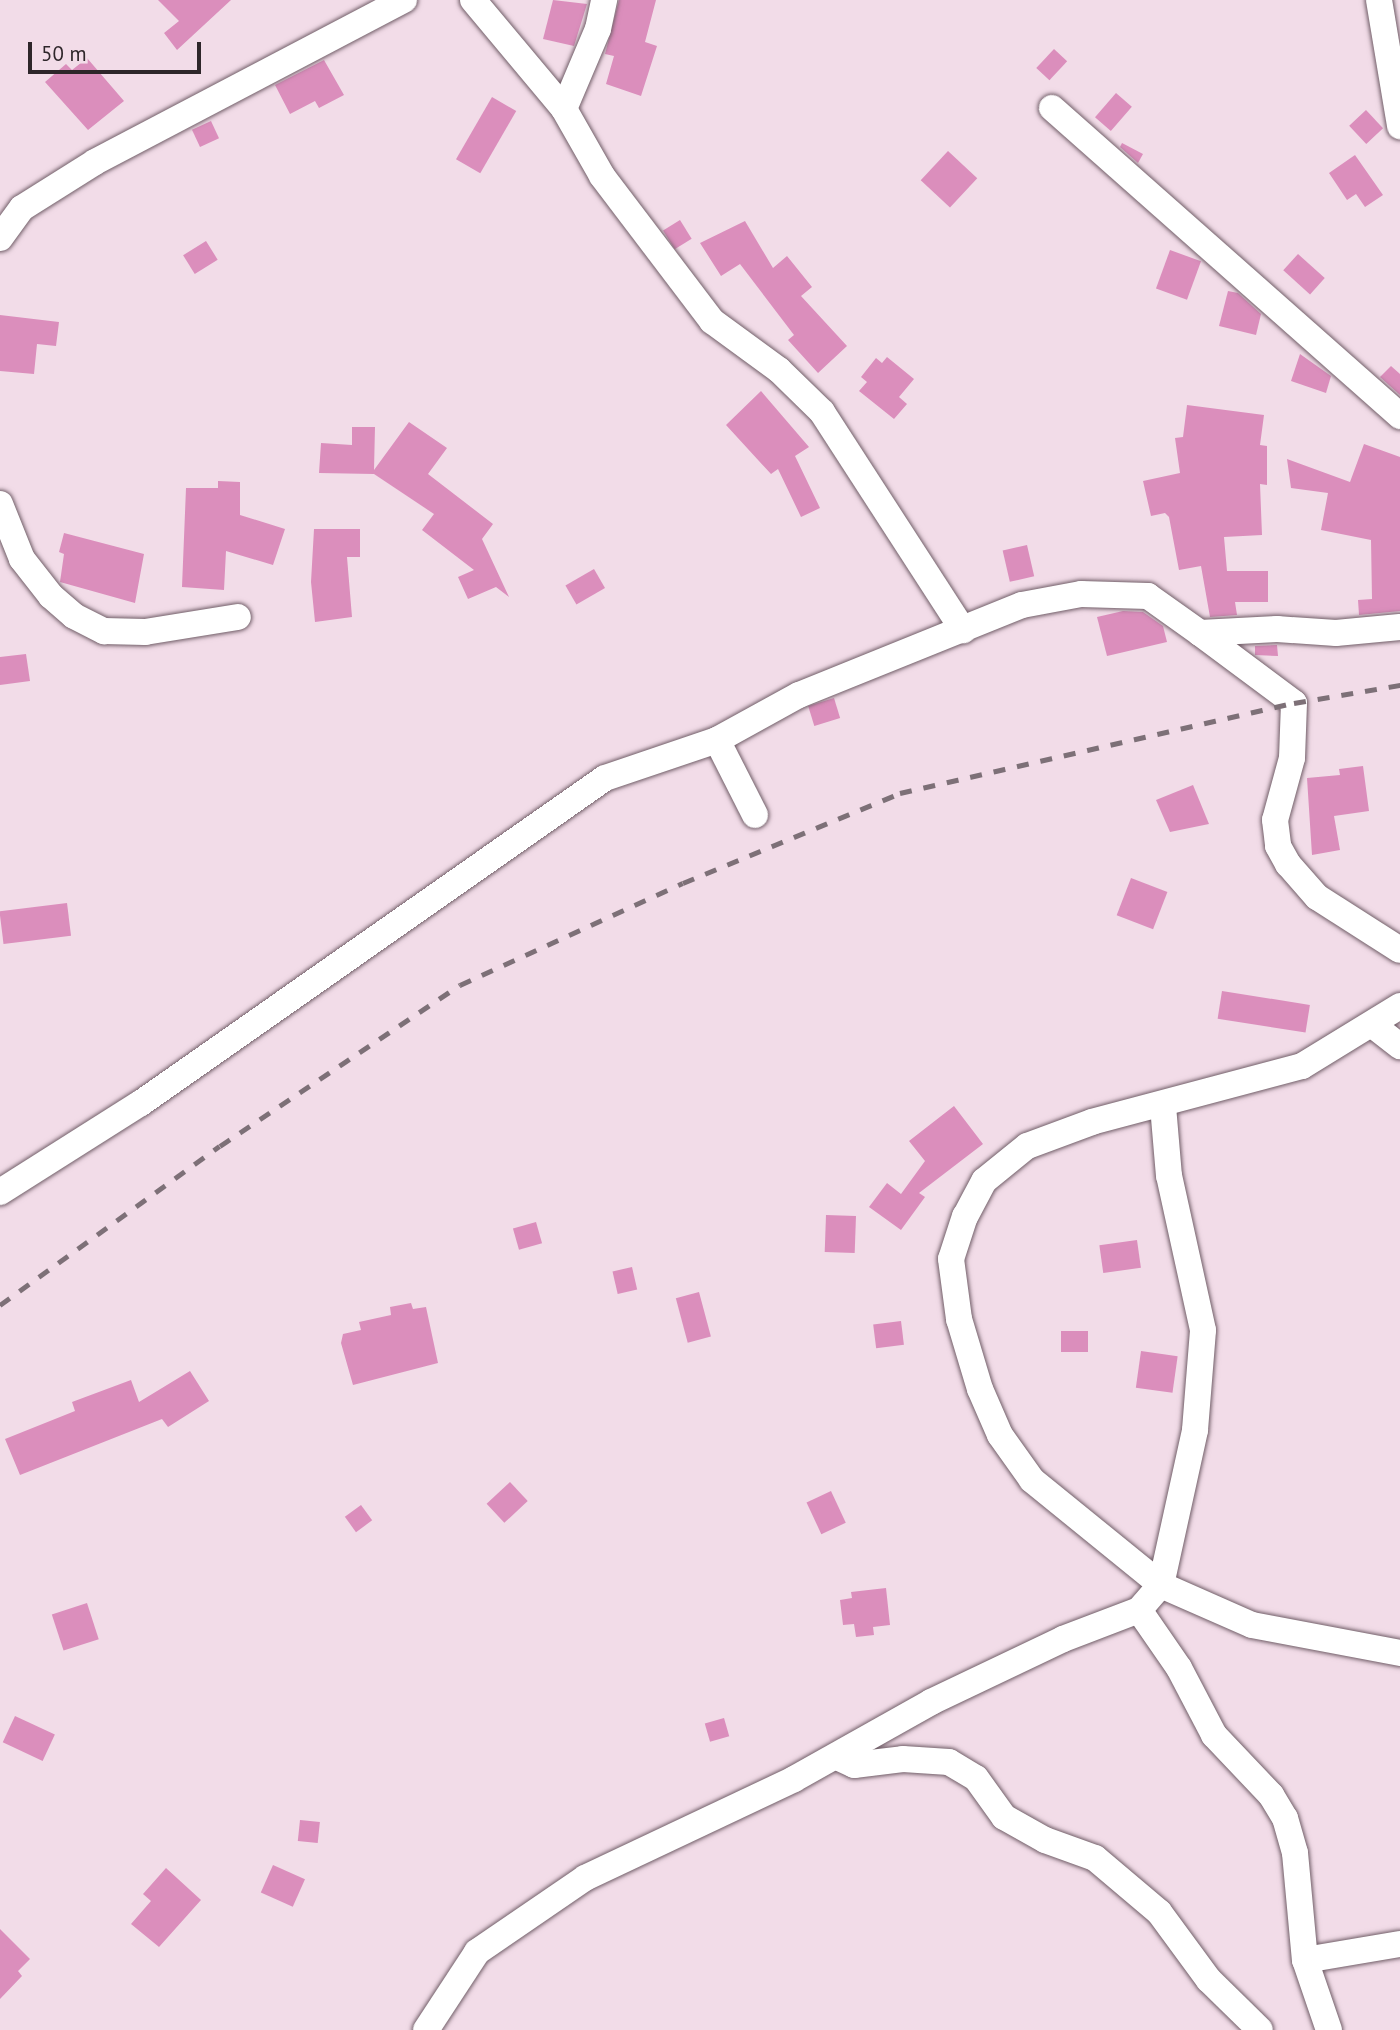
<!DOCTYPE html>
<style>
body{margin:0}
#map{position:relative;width:1400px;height:2030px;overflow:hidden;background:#f2dce8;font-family:"PT Sans",sans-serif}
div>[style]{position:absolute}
.building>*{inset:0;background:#db8ebc;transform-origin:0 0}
.roads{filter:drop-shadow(0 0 2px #715e68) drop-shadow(0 0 2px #715e68)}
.minor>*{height:26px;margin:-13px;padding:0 13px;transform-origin:13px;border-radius:13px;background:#fff}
.rail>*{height:5px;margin-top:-2.5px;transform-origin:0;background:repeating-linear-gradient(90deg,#7d7077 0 12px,transparent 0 24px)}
span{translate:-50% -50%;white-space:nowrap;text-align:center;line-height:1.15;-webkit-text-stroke:5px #f2dce8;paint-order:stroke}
.scale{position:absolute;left:28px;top:42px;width:173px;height:32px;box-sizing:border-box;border:4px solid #2e262a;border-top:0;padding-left:9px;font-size:21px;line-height:24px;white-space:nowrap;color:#2e262a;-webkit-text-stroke:5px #f2dce8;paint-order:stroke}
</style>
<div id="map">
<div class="building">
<i style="clip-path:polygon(158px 0,231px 0,177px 50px,164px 33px,179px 21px)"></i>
<i style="clip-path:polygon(553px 0,587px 4px,574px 46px,543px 39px)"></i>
<i style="clip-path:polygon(619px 0,656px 0,645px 42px,657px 46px,641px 96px,606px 84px,614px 56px,605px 54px)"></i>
<i style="left:1054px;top:49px;width:18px;height:26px;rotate:43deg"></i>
<i style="clip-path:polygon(87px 58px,124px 101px,88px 130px,45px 82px,66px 64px,72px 70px)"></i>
<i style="clip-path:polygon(324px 60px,344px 95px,319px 108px,315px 101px,290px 114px,275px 85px)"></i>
<i style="left:1116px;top:93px;width:21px;height:32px;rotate:41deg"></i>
<i style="left:492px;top:97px;width:28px;height:72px;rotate:30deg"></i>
<i style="left:1366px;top:110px;width:25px;height:23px;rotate:47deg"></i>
<i style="left:211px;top:121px;width:19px;height:21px;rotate:65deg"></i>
<i style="clip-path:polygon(1122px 143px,1143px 154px,1138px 163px,1120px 147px)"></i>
<i style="left:948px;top:151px;width:40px;height:40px;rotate:43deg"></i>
<i style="clip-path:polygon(1355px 155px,1383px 195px,1365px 207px,1356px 194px,1347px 200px,1329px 173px)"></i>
<i style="left:680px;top:220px;width:22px;height:20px;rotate:58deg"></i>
<i style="clip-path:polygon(745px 221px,773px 268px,787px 256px,812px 287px,801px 296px,847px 346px,818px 373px,788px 340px,794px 335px,740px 264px,721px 276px,700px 243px)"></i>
<i style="left:206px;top:241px;width:22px;height:27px;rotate:58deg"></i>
<i style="left:1170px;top:250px;width:33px;height:41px;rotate:20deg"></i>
<i style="left:1298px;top:254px;width:36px;height:22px;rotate:42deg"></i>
<i style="clip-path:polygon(1228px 291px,1238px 293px,1261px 314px,1256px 335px,1219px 326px)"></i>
<i style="clip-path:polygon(0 315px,59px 322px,56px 346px,37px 344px,34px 374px,0 371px)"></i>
<i style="clip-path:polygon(1300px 354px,1331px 376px,1326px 393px,1291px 381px)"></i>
<i style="clip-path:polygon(887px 357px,914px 379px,899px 397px,907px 404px,894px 419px,859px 391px,867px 382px,861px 377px,876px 358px,882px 363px)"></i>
<i style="clip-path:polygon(1391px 366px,1400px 374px,1400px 395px,1380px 377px)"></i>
<i style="clip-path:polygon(761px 391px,809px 447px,795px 456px,820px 508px,801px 517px,778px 469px,771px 474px,726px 425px)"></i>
<i style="clip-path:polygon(1187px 405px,1264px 415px,1260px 445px,1267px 446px,1267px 485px,1260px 484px,1262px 535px,1224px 537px,1227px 571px,1268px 571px,1268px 602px,1235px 602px,1237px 615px,1210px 617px,1201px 566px,1179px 570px,1169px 517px,1165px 513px,1151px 516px,1143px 481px,1180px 473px,1175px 438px,1183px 437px)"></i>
<i style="clip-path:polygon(409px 422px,447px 448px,428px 474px,493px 524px,482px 539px,509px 597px,496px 587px,468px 599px,458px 577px,474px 570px,422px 530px,434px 514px,374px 474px,319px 473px,321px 443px,352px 445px,352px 427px,375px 427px,374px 470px)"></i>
<i style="clip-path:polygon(1364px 444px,1400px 457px,1400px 611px,1359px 615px,1358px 600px,1372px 599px,1371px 540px,1321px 530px,1328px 493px,1291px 488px,1287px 459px,1350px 482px)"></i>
<i style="clip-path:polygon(218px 481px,240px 482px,240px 515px,285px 529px,273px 565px,226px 551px,224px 590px,182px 587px,186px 488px,218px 488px)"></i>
<i style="clip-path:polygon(314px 529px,360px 529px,360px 557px,347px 557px,352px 617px,315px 622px,311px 582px)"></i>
<i style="clip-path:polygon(64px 533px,144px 554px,135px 603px,60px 582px,64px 554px,59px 552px)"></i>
<i style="left:1027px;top:545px;width:32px;height:25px;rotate:77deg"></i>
<i style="left:594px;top:569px;width:22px;height:33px;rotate:60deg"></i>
<i style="clip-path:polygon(1123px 611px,1143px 612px,1163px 626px,1167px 642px,1107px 656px,1097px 617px)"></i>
<i style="clip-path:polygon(1277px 645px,1278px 656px,1255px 655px,1255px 646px)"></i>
<i style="clip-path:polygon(26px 654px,30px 681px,0 685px,0 657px)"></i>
<i style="left:834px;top:698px;width:21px;height:27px;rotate:73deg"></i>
<i style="clip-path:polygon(1363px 766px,1369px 811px,1334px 816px,1340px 850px,1312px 855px,1307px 778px,1340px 775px,1339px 769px)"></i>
<i style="clip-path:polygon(1193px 785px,1209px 824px,1170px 832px,1156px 800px)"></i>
<i style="left:1131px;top:878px;width:39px;height:40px;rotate:21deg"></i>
<i style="left:67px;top:903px;width:33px;height:68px;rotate:83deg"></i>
<i style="left:1222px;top:991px;width:89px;height:28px;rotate:9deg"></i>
<i style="clip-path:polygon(954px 1106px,983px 1144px,919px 1193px,925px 1197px,901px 1230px,869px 1207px,887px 1183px,901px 1194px,925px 1161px,909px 1141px)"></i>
<i style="left:826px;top:1215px;width:30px;height:37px;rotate:2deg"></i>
<i style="left:536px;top:1222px;width:22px;height:24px;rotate:74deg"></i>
<i style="left:1137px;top:1240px;width:28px;height:38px;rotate:82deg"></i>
<i style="left:632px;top:1267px;width:23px;height:20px;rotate:77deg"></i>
<i style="left:699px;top:1292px;width:46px;height:24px;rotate:75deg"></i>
<i style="clip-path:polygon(411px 1303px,413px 1309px,426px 1307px,438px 1363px,353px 1385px,341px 1343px,343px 1334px,361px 1330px,359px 1322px,391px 1315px,390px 1307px)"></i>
<i style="left:901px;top:1321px;width:24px;height:28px;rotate:83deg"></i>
<i style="left:1061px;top:1331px;width:27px;height:21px"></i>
<i style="left:1141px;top:1351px;width:37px;height:37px;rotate:8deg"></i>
<i style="clip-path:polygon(190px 1371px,209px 1401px,168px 1427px,162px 1419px,20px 1475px,5px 1439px,75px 1411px,72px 1402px,131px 1380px,139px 1402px)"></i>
<i style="left:510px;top:1482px;width:26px;height:32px;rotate:47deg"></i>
<i style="left:831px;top:1491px;width:35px;height:27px;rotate:65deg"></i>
<i style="left:361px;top:1505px;width:19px;height:20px;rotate:54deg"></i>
<i style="clip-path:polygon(886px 1588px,890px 1625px,873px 1627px,874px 1635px,856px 1637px,854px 1624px,843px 1625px,840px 1600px,852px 1598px,851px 1592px)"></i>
<i style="left:87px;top:1603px;width:38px;height:37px;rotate:72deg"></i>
<i style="left:15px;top:1716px;width:44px;height:29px;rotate:25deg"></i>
<i style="left:724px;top:1718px;width:19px;height:20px;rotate:74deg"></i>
<i style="left:300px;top:1820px;width:20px;height:21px;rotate:6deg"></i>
<i style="left:273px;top:1865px;width:35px;height:30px;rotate:24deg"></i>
<i style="clip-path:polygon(166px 1868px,201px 1900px,159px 1947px,131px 1924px,151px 1901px,143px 1894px)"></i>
<i style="clip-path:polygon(0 1929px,30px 1959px,18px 1971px,22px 1976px,0 1999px)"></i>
</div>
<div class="roads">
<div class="minor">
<i style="left:473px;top:0;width:142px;rotate:50.1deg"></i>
<i style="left:564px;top:109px;width:77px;rotate:60.4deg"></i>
<i style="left:602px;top:176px;width:182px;rotate:52.8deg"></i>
<i style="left:712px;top:321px;width:83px;rotate:36.2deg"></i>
<i style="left:779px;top:370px;width:60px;rotate:44.3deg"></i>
<i style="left:822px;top:412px;width:260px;rotate:57.1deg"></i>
<i style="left:1379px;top:0;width:128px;rotate:80.5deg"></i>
<i style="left:1052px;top:108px;width:465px;rotate:41.5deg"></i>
<i style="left:564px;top:109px;width:87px;rotate:-67deg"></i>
<i style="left:598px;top:29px;width:30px;rotate:-78deg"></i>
<i style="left:0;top:238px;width:37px;rotate:-54deg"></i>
<i style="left:22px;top:208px;width:86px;rotate:-32.2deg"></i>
<i style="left:95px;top:162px;width:349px;rotate:-27.7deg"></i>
<i style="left:0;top:504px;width:59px;rotate:68.2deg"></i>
<i style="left:22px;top:559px;width:47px;rotate:51.9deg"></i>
<i style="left:51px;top:596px;width:30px;rotate:41deg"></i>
<i style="left:74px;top:616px;width:34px;rotate:27deg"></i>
<i style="left:104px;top:631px;width:41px;rotate:1.4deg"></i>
<i style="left:145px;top:632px;width:94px;rotate:-9.2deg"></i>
<i style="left:1200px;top:633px;width:117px;rotate:36.7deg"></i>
<i style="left:1294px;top:703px;width:55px;rotate:92.1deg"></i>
<i style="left:1292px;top:758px;width:64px;rotate:105.3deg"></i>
<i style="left:1275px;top:820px;width:26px;rotate:83deg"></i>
<i style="left:1278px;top:846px;width:21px;rotate:61deg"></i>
<i style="left:1288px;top:864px;width:44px;rotate:48.7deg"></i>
<i style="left:1317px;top:897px;width:98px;rotate:32.6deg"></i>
<i style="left:717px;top:740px;width:84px;rotate:63.1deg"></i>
<i style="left:1400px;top:1006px;width:115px;rotate:148.5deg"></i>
<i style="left:1302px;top:1066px;width:217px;rotate:165.1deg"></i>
<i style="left:1092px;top:1122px;width:69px;rotate:159.7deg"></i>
<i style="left:1027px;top:1146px;width:55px;rotate:140.9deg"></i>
<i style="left:984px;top:1181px;width:40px;rotate:118deg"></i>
<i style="left:965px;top:1216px;width:45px;rotate:108deg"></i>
<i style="left:951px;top:1259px;width:61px;rotate:82.4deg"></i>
<i style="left:959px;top:1319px;width:73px;rotate:73.3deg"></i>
<i style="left:980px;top:1389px;width:50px;rotate:66.5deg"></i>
<i style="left:1000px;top:1435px;width:55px;rotate:54.6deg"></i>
<i style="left:1032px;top:1480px;width:166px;rotate:39.1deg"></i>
<i style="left:1161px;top:1585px;width:99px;rotate:23.7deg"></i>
<i style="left:1252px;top:1625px;width:151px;rotate:10.7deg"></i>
<i style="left:1374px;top:1026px;width:33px;rotate:38deg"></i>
<i style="left:0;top:1192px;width:167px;rotate:-32.3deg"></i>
<i style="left:141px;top:1103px;width:566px;rotate:-35.01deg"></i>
<i style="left:605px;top:778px;width:118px;rotate:-18.7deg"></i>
<i style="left:717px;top:740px;width:94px;rotate:-28.8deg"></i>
<i style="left:799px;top:695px;width:240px;rotate:-22deg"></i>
<i style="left:1022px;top:605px;width:60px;rotate:-10.6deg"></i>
<i style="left:1081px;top:594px;width:67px;rotate:1.7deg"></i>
<i style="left:1148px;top:596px;width:64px;rotate:35.4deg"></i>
<i style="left:1200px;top:633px;width:77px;rotate:-3deg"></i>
<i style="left:1277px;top:629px;width:59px;rotate:3.9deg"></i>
<i style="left:1336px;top:633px;width:64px;rotate:-5.4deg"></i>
<i style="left:1139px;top:1610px;width:70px;rotate:55.4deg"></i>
<i style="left:1179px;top:1668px;width:76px;rotate:62.4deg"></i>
<i style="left:1214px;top:1735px;width:83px;rotate:46.5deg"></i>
<i style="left:1271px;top:1795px;width:27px;rotate:59deg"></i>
<i style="left:1285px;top:1818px;width:36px;rotate:74deg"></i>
<i style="left:1295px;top:1853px;width:107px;rotate:84.7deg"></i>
<i style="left:1305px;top:1960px;width:74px;rotate:71.1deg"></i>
<i style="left:837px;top:1757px;width:19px;rotate:25deg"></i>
<i style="left:854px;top:1765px;width:49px;rotate:-7deg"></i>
<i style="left:903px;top:1759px;width:46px;rotate:3.7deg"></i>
<i style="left:949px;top:1762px;width:31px;rotate:31deg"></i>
<i style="left:976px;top:1778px;width:48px;rotate:54.3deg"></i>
<i style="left:1004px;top:1817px;width:47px;rotate:29.3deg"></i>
<i style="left:1045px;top:1840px;width:53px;rotate:19.8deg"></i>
<i style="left:1095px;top:1858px;width:84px;rotate:40.2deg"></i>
<i style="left:1159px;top:1912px;width:84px;rotate:53.7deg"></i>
<i style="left:1209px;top:1980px;width:71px;rotate:44.4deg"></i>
<i style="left:1305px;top:1960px;width:96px;rotate:-9.6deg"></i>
<i style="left:426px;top:2030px;width:93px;rotate:-56.8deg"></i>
<i style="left:477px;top:1952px;width:131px;rotate:-34.4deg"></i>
<i style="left:585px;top:1878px;width:231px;rotate:-25.3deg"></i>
<i style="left:794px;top:1779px;width:157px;rotate:-29.3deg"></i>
<i style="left:931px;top:1702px;width:146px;rotate:-25.5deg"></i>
<i style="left:1063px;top:1639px;width:81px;rotate:-20.9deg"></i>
<i style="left:1139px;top:1610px;width:33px;rotate:-49deg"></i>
<i style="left:1161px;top:1585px;width:159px;rotate:-77.6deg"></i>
<i style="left:1195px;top:1430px;width:100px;rotate:-85.4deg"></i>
<i style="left:1203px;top:1330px;width:158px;rotate:-102.4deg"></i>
<i style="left:1169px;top:1176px;width:70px;rotate:-94.9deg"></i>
</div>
</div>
<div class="rail">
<i style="left:0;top:1305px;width:271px;rotate:-35.9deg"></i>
<i style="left:220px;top:1146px;width:289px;rotate:-33.9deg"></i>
<i style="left:460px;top:985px;width:245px;rotate:-24.6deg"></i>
<i style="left:683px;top:883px;width:235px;rotate:-22.5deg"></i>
<i style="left:900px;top:793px;width:404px;rotate:-12.9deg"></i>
<i style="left:1294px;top:703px;width:108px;rotate:-9.6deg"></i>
</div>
<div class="scale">50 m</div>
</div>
